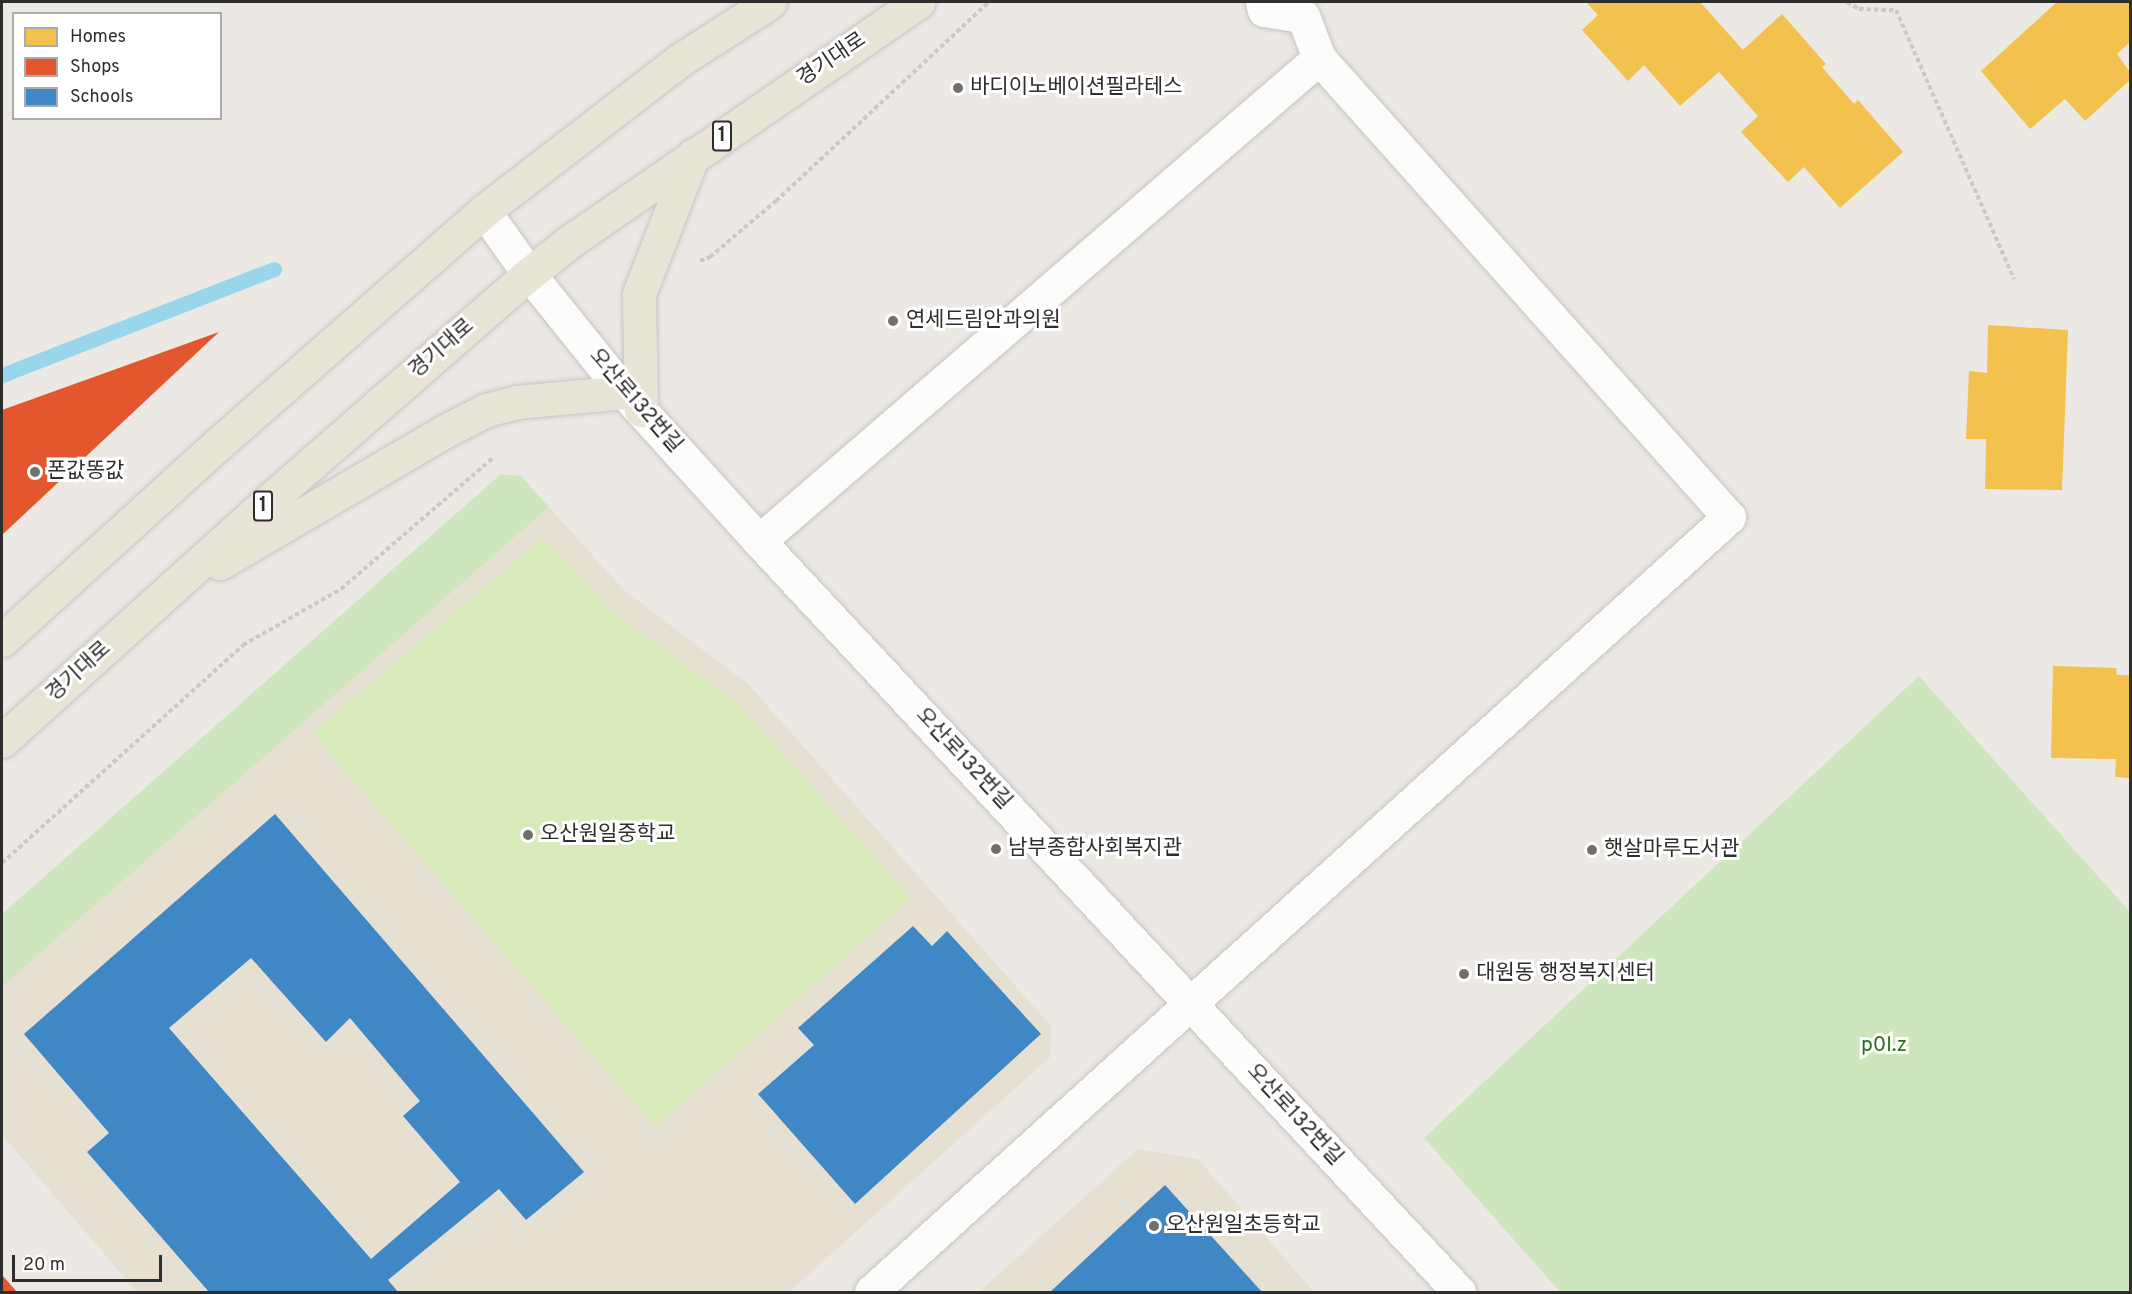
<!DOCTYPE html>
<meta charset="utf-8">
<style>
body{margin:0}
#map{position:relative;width:2132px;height:1294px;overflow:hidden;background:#ece8e4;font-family:Overpass,"Noto Sans KR",sans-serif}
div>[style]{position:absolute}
.education>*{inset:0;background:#e6e0d3}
.green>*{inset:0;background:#cee6be}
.pitch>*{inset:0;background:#d9eabb}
.homes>*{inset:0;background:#f2c14e}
.shops>*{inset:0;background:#e4572e}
.schools>*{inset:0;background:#3f88c5}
.stream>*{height:15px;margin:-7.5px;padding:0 7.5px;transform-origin:7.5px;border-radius:7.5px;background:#99d6ec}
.path>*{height:4px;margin-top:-2px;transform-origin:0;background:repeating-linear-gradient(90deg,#c9c9c8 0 4.5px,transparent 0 7.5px)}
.roads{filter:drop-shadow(0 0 2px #c5c4c5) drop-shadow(0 0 2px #c5c4c5)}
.street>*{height:33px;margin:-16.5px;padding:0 16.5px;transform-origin:16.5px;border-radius:16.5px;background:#fcfcfb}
.primary>*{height:33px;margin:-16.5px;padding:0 16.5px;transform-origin:16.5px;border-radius:16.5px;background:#e8e4d6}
.dots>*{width:16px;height:16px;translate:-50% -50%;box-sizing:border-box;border:3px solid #fff;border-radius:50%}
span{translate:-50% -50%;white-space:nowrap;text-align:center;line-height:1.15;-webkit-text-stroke:6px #fff;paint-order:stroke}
.shield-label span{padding:2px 4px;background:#fff;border:2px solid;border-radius:4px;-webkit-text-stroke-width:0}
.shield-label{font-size:20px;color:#2e2e2e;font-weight:700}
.street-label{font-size:21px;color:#2e2e2e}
.poi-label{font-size:21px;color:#2e2e2e}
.left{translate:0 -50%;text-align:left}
.park-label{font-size:21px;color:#2c6e1b}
.frame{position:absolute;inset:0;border:3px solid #2e2e2e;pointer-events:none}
.legend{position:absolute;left:12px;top:12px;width:210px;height:108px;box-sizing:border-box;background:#fff;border:2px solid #ababab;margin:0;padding:8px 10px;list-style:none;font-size:18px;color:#2e2e2e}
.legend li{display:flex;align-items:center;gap:12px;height:30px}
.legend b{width:30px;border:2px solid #ababab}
.scale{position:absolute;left:12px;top:1255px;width:150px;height:27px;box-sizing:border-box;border:3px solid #2e2e2e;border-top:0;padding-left:8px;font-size:18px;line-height:21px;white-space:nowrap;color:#2e2e2e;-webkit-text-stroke:4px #fff;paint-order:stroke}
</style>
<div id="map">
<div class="education">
<i style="clip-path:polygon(549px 507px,624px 590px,748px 684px,1051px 1026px,1050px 1057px,789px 1292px,137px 1292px,2px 1135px,2px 987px)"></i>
<i style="clip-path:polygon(1138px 1149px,1198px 1159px,1314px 1292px,979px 1292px)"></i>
</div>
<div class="green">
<i style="clip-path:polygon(501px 474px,521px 476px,549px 507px,2px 987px,2px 914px)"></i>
<i style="clip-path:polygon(1919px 676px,2130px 912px,2130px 1292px,1560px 1292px,1424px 1138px)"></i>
</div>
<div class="pitch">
<i style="clip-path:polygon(543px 538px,616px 615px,735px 701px,911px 898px,655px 1127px,312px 733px)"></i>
</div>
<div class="homes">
<i style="clip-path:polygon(1586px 2px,1700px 2px,1743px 50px,1782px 14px,1826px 64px,1822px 67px,1854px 104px,1858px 100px,1903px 152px,1840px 208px,1804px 167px,1788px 182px,1741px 132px,1758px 116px,1719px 72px,1680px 106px,1644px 65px,1628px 81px,1582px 30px,1598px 15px)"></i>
<i style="clip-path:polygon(2057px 2px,2130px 2px,2130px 42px,2117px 54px,2130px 72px,2130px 80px,2085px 121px,2065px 99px,2030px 129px,1981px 71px)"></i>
<i style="clip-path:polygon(1988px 325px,2068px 330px,2062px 490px,1985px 489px,1986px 439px,1966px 439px,1969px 371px,1987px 373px)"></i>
<i style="clip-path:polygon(2053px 666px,2116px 668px,2117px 675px,2130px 675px,2130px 778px,2115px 777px,2116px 759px,2051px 758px)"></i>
</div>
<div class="shops">
<i style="clip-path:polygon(219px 332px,2px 535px,2px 410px)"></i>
<i style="clip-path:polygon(2px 1275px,17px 1292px,2px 1292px)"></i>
</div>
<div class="schools">
<i style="clip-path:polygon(evenodd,275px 814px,584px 1172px,526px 1220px,499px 1189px,388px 1280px,398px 1292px,209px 1292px,87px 1152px,109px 1133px,24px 1034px,275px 814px,251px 958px,326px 1042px,350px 1018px,420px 1101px,403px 1116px,460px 1182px,371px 1259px,169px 1028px,251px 958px)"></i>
<i style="clip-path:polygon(913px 926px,932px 946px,947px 931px,1041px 1034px,855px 1204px,758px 1094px,814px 1045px,798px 1028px)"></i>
<i style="clip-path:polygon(1165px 1185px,1262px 1292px,1050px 1292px)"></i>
</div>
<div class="stream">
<i style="left:2px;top:375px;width:292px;rotate:-21.3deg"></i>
</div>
<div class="path">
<i style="left:1847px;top:2px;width:14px;rotate:30deg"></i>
<i style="left:1859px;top:9px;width:37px;rotate:2deg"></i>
<i style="left:1896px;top:10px;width:294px;rotate:66.3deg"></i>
<i style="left:700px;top:261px;width:11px;rotate:-22deg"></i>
<i style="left:710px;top:257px;width:87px;rotate:-40.3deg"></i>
<i style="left:776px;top:201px;width:291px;rotate:-43.1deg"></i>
<i style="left:2px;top:863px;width:325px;rotate:-42.1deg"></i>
<i style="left:243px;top:645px;width:113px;rotate:-29.7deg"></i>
<i style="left:341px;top:589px;width:201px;rotate:-40.8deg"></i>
</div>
<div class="roads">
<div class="street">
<i style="left:1262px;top:2px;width:8px;rotate:76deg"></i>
<i style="left:1264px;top:10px;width:39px;rotate:9deg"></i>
<i style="left:1303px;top:16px;width:45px;rotate:69.1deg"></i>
<i style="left:484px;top:211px;width:77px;rotate:54.5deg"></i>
<i style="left:529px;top:274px;width:151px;rotate:51.2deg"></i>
<i style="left:624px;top:392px;width:201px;rotate:47.8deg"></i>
<i style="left:759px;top:541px;width:1027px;rotate:47.01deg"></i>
<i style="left:759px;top:541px;width:740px;rotate:-40.78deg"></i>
<i style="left:1319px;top:58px;width:615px;rotate:48.23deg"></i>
<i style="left:1729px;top:517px;width:1156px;rotate:137.91deg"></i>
</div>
<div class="primary">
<i style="left:641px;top:410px;width:116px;rotate:-91deg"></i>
<i style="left:639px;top:294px;width:149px;rotate:-68.8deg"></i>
<i style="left:220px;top:563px;width:263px;rotate:-30.4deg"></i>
<i style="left:447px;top:430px;width:44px;rotate:-27.1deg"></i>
<i style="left:486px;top:410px;width:32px;rotate:-14deg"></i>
<i style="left:517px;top:402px;width:107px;rotate:-5.3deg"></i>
<i style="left:2px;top:640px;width:301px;rotate:-42.2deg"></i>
<i style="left:225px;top:438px;width:344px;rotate:-41.2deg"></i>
<i style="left:484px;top:211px;width:247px;rotate:-37.6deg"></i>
<i style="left:680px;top:60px;width:107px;rotate:-32.8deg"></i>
<i style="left:2px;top:741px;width:353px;rotate:-42deg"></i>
<i style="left:264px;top:505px;width:352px;rotate:-41.1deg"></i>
<i style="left:529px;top:274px;width:51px;rotate:-38.7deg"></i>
<i style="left:569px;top:242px;width:424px;rotate:-34.5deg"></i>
</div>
</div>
<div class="dots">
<i style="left:958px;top:88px;background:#706f6e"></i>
<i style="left:893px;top:321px;background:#706f6e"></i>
<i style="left:35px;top:472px;background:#706f6e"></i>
<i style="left:528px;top:835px;background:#706f6e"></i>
<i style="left:996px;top:849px;background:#706f6e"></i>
<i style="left:1592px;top:850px;background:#706f6e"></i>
<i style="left:1464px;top:974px;background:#706f6e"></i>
<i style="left:1154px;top:1226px;background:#706f6e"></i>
</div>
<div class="shield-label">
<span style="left:722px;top:136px">1</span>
<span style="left:263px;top:506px">1</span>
</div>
<div class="street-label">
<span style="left:832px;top:60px;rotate:-34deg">경기대로</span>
<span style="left:442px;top:349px;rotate:-41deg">경기대로</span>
<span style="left:635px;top:401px;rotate:49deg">오산로132번길</span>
<span style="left:79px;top:672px;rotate:-42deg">경기대로</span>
<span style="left:963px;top:759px;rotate:47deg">오산로132번길</span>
<span style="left:1294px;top:1115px;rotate:47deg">오산로132번길</span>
</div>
<div class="poi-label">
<span class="left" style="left:970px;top:88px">바디이노베이션필라테스</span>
<span class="left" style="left:906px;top:321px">연세드림안과의원</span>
<span class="left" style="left:47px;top:472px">폰값똥값</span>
<span class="left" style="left:540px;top:835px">오산원일중학교</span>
<span class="left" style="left:1008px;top:849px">남부종합사회복지관</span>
<span class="left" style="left:1604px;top:850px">햇살마루도서관</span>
<span class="left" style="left:1476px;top:974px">대원동 행정복지센터</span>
<span class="left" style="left:1166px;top:1226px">오산원일초등학교</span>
</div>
<div class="park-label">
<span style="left:1884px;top:1046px">p0l.z</span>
</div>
<div class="frame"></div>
<ul class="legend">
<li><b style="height:16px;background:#f2c14e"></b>Homes</li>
<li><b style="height:16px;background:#e4572e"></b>Shops</li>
<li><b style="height:16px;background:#3f88c5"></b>Schools</li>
</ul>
<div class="scale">20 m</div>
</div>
